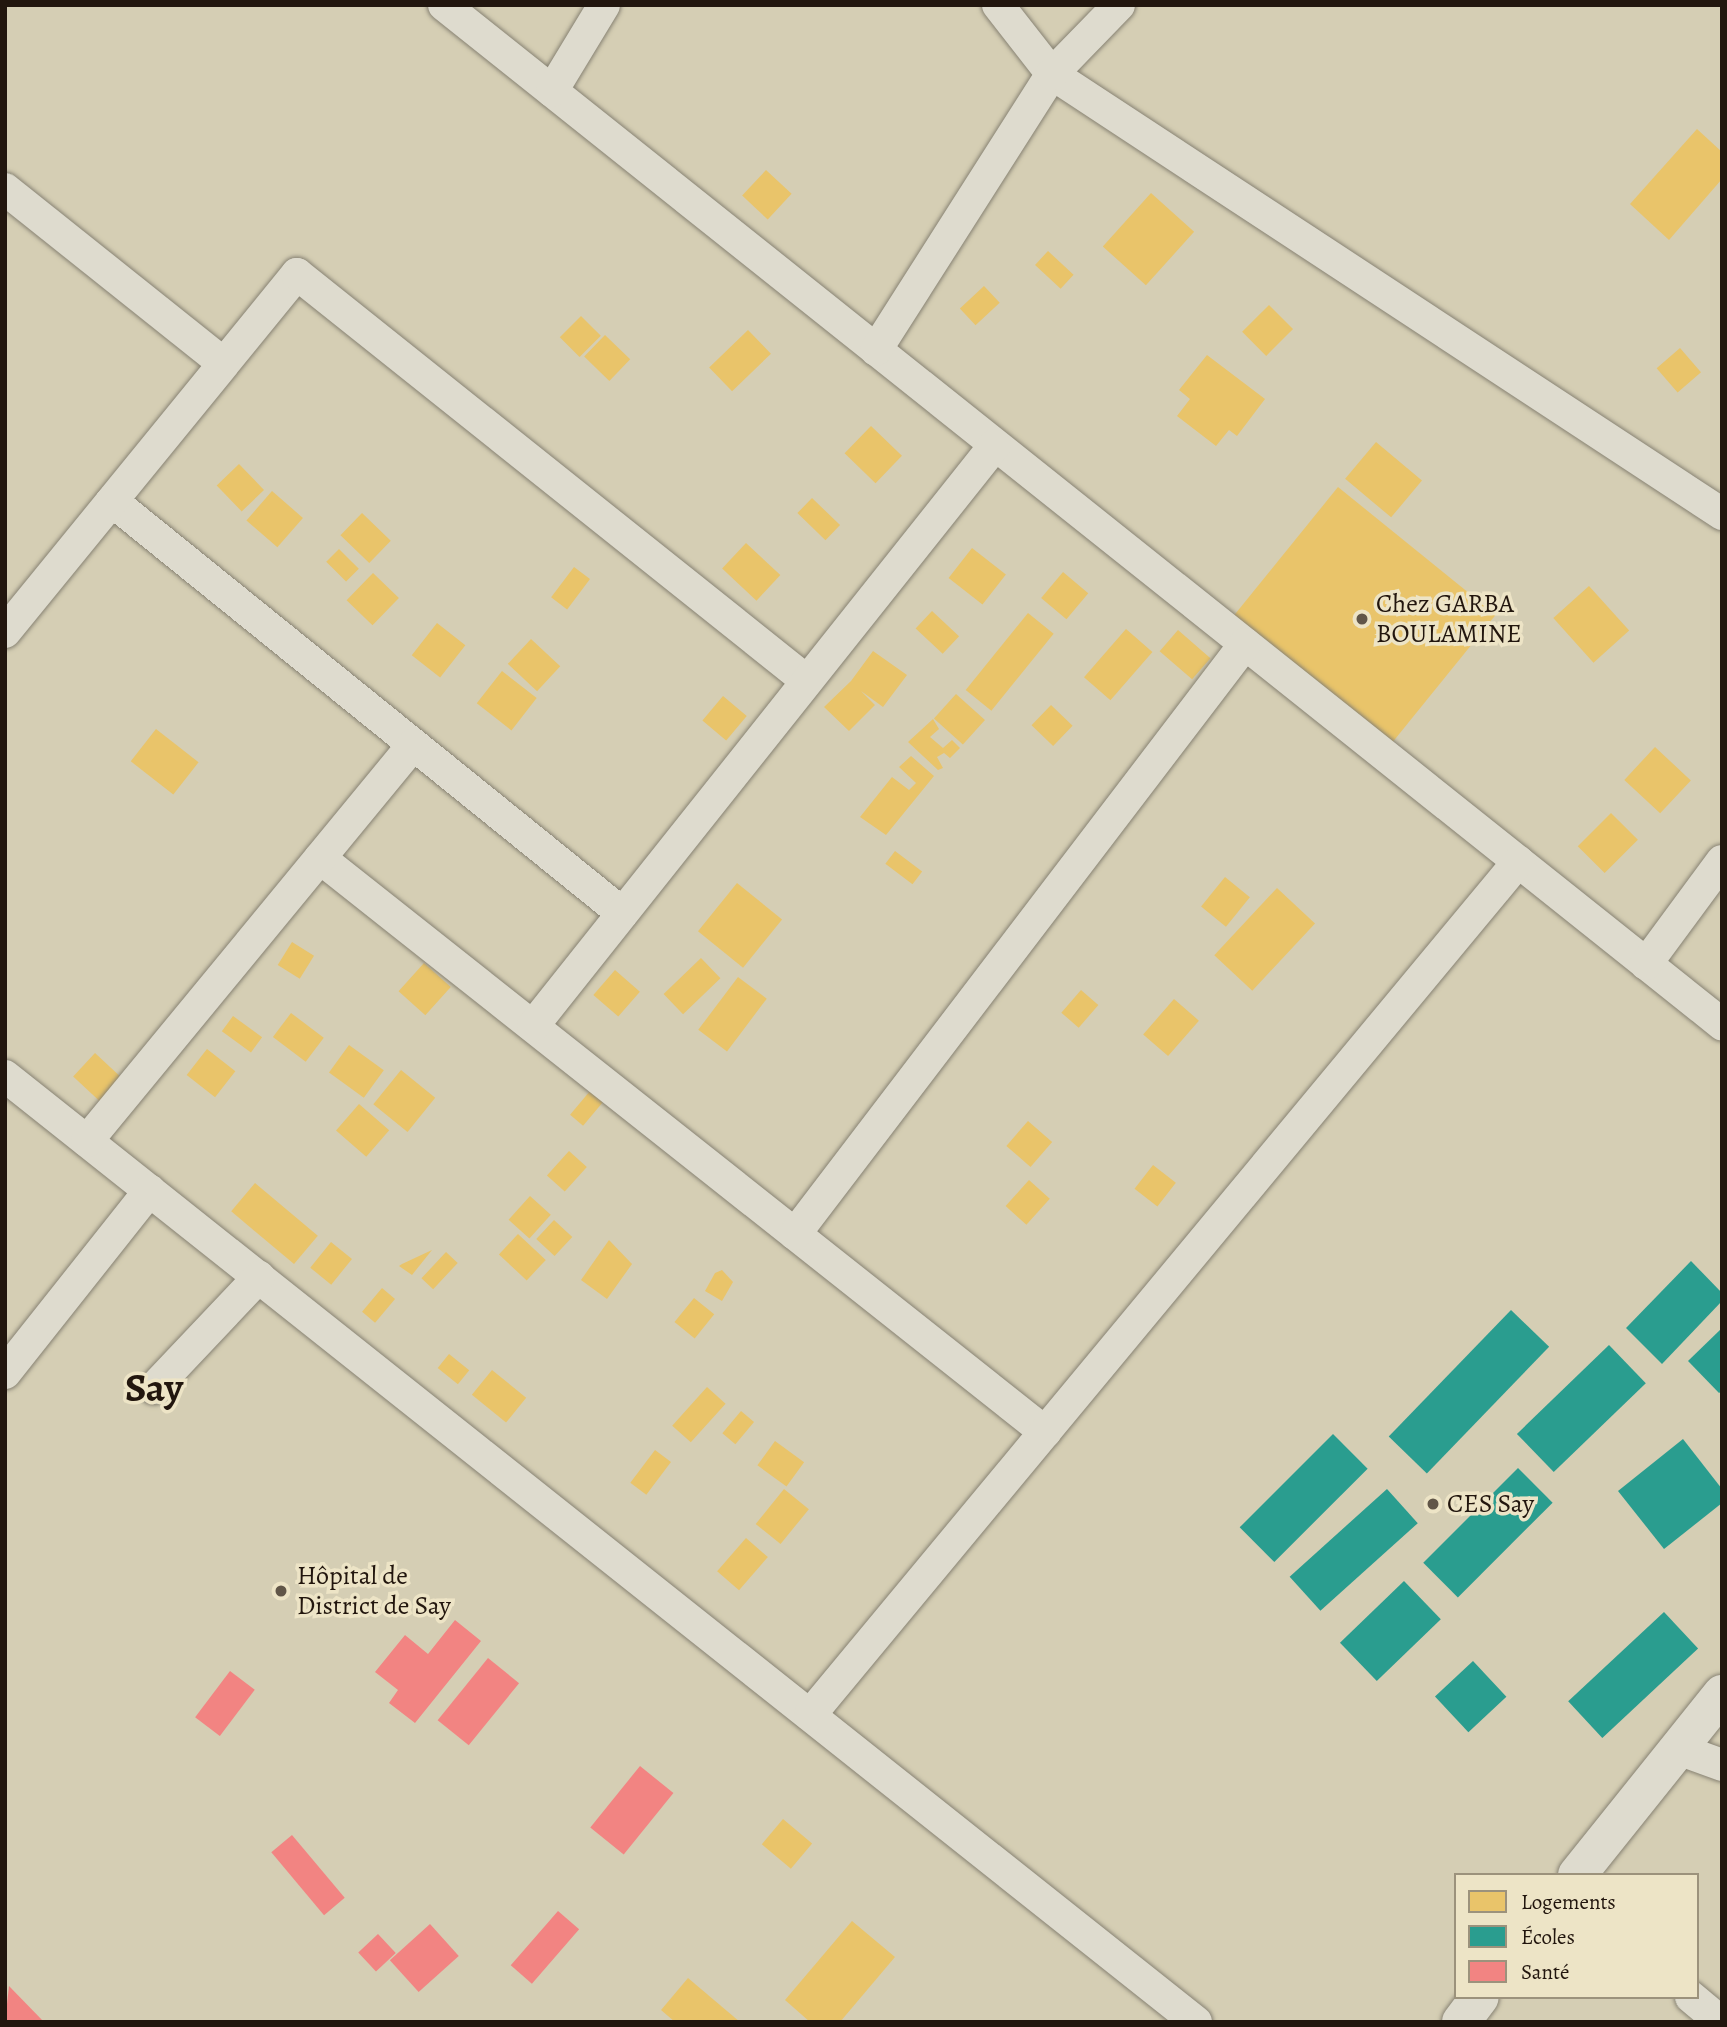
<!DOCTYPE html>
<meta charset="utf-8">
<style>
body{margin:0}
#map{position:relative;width:1727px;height:2027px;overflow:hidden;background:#d5ceb4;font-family:Alegreya,serif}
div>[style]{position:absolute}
.homes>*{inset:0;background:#e9c46a;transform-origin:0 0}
.schools>*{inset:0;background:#2a9d8f;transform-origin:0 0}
.health>*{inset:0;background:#f28482;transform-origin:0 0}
.roads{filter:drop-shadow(0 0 2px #878273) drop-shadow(0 0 2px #878273)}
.street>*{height:32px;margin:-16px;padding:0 16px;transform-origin:16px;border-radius:16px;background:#dedbce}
.secondary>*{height:38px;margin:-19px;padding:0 19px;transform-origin:19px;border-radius:19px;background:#dedbce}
.dots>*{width:19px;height:19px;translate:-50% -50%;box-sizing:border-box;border:4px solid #ede4c6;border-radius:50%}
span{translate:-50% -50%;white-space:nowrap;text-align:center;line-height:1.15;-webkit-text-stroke:7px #ede4c6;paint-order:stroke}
.poi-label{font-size:26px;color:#22160e}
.left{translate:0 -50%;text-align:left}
.town-label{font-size:40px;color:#22160e;font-weight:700}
.frame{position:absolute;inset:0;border:7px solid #22160e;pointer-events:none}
.legend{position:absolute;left:1454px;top:1873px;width:245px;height:126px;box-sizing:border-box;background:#ede4c6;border:2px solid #9c927c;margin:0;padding:9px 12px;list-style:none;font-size:21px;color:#22160e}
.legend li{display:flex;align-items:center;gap:14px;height:35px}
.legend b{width:35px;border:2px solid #9c927c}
</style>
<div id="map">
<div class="homes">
<i style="clip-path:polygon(1697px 129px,1722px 152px,1722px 179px,1669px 240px,1630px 204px)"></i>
<i style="left:766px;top:170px;width:35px;height:35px;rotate:43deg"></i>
<i style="left:1151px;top:193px;width:58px;height:72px;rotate:42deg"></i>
<i style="left:1048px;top:251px;width:35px;height:19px;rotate:43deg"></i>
<i style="left:984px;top:286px;width:23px;height:33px;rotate:47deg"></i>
<i style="left:1269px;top:305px;width:34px;height:38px;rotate:45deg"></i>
<i style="left:581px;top:316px;width:28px;height:30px;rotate:45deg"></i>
<i style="left:748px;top:330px;width:33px;height:54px;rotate:46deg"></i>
<i style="left:605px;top:335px;width:35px;height:30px;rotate:44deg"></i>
<i style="left:1680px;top:348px;width:32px;height:31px;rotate:49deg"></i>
<i style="clip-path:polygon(1207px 355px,1265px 399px,1237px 436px,1229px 430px,1216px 446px,1177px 416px,1190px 399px,1179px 390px)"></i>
<i style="left:871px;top:426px;width:43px;height:38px;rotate:44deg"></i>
<i style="left:1376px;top:442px;width:60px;height:48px;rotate:40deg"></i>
<i style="left:239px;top:464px;width:36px;height:31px;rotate:46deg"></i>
<i style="left:1338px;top:487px;width:203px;height:175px;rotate:39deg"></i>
<i style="left:272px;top:491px;width:41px;height:39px;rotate:41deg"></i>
<i style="left:812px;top:498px;width:39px;height:21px;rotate:44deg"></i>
<i style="left:362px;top:513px;width:40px;height:31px;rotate:44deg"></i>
<i style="left:746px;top:543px;width:47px;height:35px;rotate:43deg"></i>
<i style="left:972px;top:548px;width:43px;height:38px;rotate:38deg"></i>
<i style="left:339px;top:549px;width:28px;height:18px;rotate:45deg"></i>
<i style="left:574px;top:567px;width:20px;height:38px;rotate:37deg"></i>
<i style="left:1063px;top:572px;width:33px;height:34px;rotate:40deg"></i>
<i style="left:373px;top:573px;width:36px;height:38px;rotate:44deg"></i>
<i style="left:1589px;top:586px;width:60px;height:48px;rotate:48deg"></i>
<i style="left:932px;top:611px;width:37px;height:24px;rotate:43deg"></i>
<i style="left:1028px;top:613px;width:33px;height:99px;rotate:39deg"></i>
<i style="left:437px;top:623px;width:36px;height:41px;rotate:38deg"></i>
<i style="left:1126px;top:629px;width:35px;height:64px;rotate:41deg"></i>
<i style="left:1178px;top:630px;width:43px;height:28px;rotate:41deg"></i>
<i style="left:531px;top:639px;width:40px;height:34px;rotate:43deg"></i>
<i style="clip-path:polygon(873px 651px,907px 675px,883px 707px,861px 691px,875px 705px,849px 731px,824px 707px,851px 681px)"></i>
<i style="left:502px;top:671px;width:44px;height:41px;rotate:38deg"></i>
<i style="left:956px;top:694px;width:39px;height:33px;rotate:42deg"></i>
<i style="left:723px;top:696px;width:31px;height:32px;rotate:40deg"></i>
<i style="left:1051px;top:705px;width:30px;height:28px;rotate:44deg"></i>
<i style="clip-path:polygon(933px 719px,939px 729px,930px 737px,943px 748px,952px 740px,960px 748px,950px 758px,944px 753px,937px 757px,943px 768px,938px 770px,908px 742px)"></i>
<i style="left:156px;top:729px;width:54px;height:41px;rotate:38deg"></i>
<i style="left:1655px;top:747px;width:49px;height:45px;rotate:43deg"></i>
<i style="clip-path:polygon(911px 756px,934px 776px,886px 835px,860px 817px,892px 777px,909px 790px,916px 783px,899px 767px)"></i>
<i style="left:1611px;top:813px;width:38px;height:47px;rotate:45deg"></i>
<i style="left:895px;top:851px;width:34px;height:16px;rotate:37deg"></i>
<i style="left:1225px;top:877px;width:32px;height:38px;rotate:39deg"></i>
<i style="left:737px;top:883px;width:58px;height:62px;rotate:39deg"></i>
<i style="left:1277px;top:888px;width:52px;height:92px;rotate:43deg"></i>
<i style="left:292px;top:942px;width:26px;height:27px;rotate:32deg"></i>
<i style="left:701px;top:958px;width:28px;height:52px;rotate:46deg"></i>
<i style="left:424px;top:963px;width:36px;height:38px;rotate:42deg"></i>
<i style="left:615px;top:970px;width:33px;height:33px;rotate:41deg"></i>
<i style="left:738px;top:977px;width:36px;height:66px;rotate:37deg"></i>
<i style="left:1081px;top:990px;width:23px;height:30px;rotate:41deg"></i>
<i style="left:1174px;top:999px;width:33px;height:47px;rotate:41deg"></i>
<i style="left:291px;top:1013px;width:41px;height:30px;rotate:37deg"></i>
<i style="left:233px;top:1016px;width:36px;height:19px;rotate:36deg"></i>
<i style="left:349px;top:1045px;width:43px;height:34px;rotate:36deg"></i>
<i style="left:207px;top:1049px;width:36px;height:33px;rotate:38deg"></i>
<i style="left:95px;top:1053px;width:40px;height:32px;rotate:43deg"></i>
<i style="left:401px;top:1070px;width:44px;height:44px;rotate:39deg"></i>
<i style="left:590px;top:1091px;width:17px;height:31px;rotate:40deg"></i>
<i style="left:359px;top:1104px;width:40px;height:35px;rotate:41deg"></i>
<i style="left:1028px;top:1121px;width:32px;height:33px;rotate:41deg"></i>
<i style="left:569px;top:1151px;width:24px;height:33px;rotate:42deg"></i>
<i style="left:1153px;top:1165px;width:29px;height:30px;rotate:38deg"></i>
<i style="left:1029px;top:1180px;width:28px;height:35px;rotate:42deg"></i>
<i style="left:255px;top:1183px;width:82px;height:37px;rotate:40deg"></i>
<i style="left:530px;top:1196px;width:28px;height:32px;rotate:42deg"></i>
<i style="left:554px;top:1220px;width:25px;height:26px;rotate:43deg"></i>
<i style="left:518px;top:1234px;width:38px;height:28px;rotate:43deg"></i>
<i style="clip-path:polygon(609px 1240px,632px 1264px,607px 1299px,581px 1280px)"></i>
<i style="left:331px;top:1242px;width:27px;height:33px;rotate:39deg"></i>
<i style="clip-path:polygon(432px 1250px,412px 1275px,399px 1266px,402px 1264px)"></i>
<i style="left:446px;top:1252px;width:16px;height:36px;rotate:43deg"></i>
<i style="clip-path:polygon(722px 1270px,733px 1282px,722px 1301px,705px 1291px,715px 1273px)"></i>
<i style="left:382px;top:1288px;width:17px;height:31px;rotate:40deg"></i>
<i style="left:694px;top:1298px;width:26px;height:31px;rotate:39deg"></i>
<i style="left:449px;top:1354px;width:26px;height:18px;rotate:39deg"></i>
<i style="left:492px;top:1370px;width:44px;height:32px;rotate:39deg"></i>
<i style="left:707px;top:1387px;width:25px;height:52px;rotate:42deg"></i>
<i style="left:741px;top:1411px;width:17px;height:29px;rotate:40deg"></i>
<i style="left:775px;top:1441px;width:36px;height:30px;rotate:36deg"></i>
<i style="left:655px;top:1450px;width:20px;height:41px;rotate:37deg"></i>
<i style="left:784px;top:1489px;width:32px;height:45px;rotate:39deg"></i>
<i style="left:746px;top:1538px;width:29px;height:44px;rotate:41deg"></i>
<i style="left:783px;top:1819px;width:38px;height:33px;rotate:40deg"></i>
<i style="clip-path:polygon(852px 1921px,895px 1957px,840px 2022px,810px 2022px,785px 2000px)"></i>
<i style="clip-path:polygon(688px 1978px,740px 2022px,675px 2022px,661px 2010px)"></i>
</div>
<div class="schools">
<i style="clip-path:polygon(1691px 1261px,1722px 1293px,1722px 1301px,1662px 1364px,1626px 1328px)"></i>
<i style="left:1511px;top:1310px;width:53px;height:176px;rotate:44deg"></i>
<i style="clip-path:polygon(1722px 1328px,1722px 1391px,1719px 1393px,1688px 1361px)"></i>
<i style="left:1609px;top:1345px;width:53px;height:128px;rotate:46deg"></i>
<i style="left:1333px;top:1434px;width:49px;height:132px;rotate:45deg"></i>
<i style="clip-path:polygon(1683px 1439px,1722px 1489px,1722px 1503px,1664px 1549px,1618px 1491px)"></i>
<i style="left:1518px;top:1468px;width:49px;height:134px;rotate:45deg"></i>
<i style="left:1387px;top:1489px;width:46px;height:131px;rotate:48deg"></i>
<i style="left:1404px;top:1581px;width:53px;height:89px;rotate:46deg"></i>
<i style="left:1664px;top:1612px;width:50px;height:131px;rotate:47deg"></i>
<i style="left:1473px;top:1661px;width:49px;height:52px;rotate:47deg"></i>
</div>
<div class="health">
<i style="clip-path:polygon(455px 1620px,481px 1641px,415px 1723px,389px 1703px,398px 1690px,375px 1672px,405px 1635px,428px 1654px)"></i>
<i style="left:488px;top:1658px;width:40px;height:80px;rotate:39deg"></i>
<i style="left:230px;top:1671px;width:31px;height:58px;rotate:37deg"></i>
<i style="left:640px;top:1766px;width:43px;height:79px;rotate:39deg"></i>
<i style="left:292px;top:1835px;width:82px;height:27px;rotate:50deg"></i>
<i style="left:558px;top:1911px;width:28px;height:72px;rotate:41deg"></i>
<i style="left:430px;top:1924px;width:43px;height:54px;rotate:48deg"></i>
<i style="left:378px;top:1934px;width:26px;height:27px;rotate:47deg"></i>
<i style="clip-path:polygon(9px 1986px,44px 2022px,5px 2022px)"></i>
</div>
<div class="roads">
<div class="street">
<i style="left:444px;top:5px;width:1635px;rotate:38.57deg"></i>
<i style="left:998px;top:5px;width:88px;rotate:52deg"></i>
<i style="left:1052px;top:74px;width:802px;rotate:33.29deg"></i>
<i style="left:552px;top:91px;width:100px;rotate:-58.8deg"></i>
<i style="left:5px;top:189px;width:279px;rotate:38.6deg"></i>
<i style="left:876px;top:350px;width:327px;rotate:-57.5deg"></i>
<i style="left:1052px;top:74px;width:96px;rotate:-45.8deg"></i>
<i style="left:112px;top:501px;width:656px;rotate:38.93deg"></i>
<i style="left:5px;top:632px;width:462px;rotate:-50.8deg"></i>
<i style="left:297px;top:274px;width:652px;rotate:38.59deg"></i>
<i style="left:320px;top:858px;width:925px;rotate:38.37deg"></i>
<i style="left:1646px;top:964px;width:128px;rotate:-53.6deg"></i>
<i style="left:533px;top:1026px;width:742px;rotate:-51.51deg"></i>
<i style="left:5px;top:1076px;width:1521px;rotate:38.46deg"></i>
<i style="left:87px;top:1141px;width:513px;rotate:-50.54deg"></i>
<i style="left:795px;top:1234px;width:742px;rotate:-52.67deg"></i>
<i style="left:5px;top:1373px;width:233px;rotate:-51.6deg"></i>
<i style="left:154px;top:1388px;width:153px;rotate:-46.6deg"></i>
<i style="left:810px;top:1715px;width:1109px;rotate:-50.31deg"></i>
<i style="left:1678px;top:1749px;width:47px;rotate:20deg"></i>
<i style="left:1691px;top:1997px;width:39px;rotate:40deg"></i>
</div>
<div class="secondary">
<i style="left:1577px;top:1875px;width:232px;rotate:-51.3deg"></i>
<i style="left:1461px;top:2022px;width:31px;rotate:-53deg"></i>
</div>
</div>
<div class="dots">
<i style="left:1362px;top:619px;background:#615648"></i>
<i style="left:1433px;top:1504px;background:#615648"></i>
<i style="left:281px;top:1591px;background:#615648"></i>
</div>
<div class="poi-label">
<span class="left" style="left:1376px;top:619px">Chez GARBA<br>BOULAMINE</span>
<span class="left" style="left:1447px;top:1504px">CES Say</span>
<span class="left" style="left:297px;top:1591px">Hôpital de<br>District de Say</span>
</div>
<div class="town-label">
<span style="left:154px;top:1388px">Say</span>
</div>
<div class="frame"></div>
<ul class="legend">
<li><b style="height:19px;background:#e9c46a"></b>Logements</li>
<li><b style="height:19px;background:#2a9d8f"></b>Écoles</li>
<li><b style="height:19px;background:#f28482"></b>Santé</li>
</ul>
</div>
